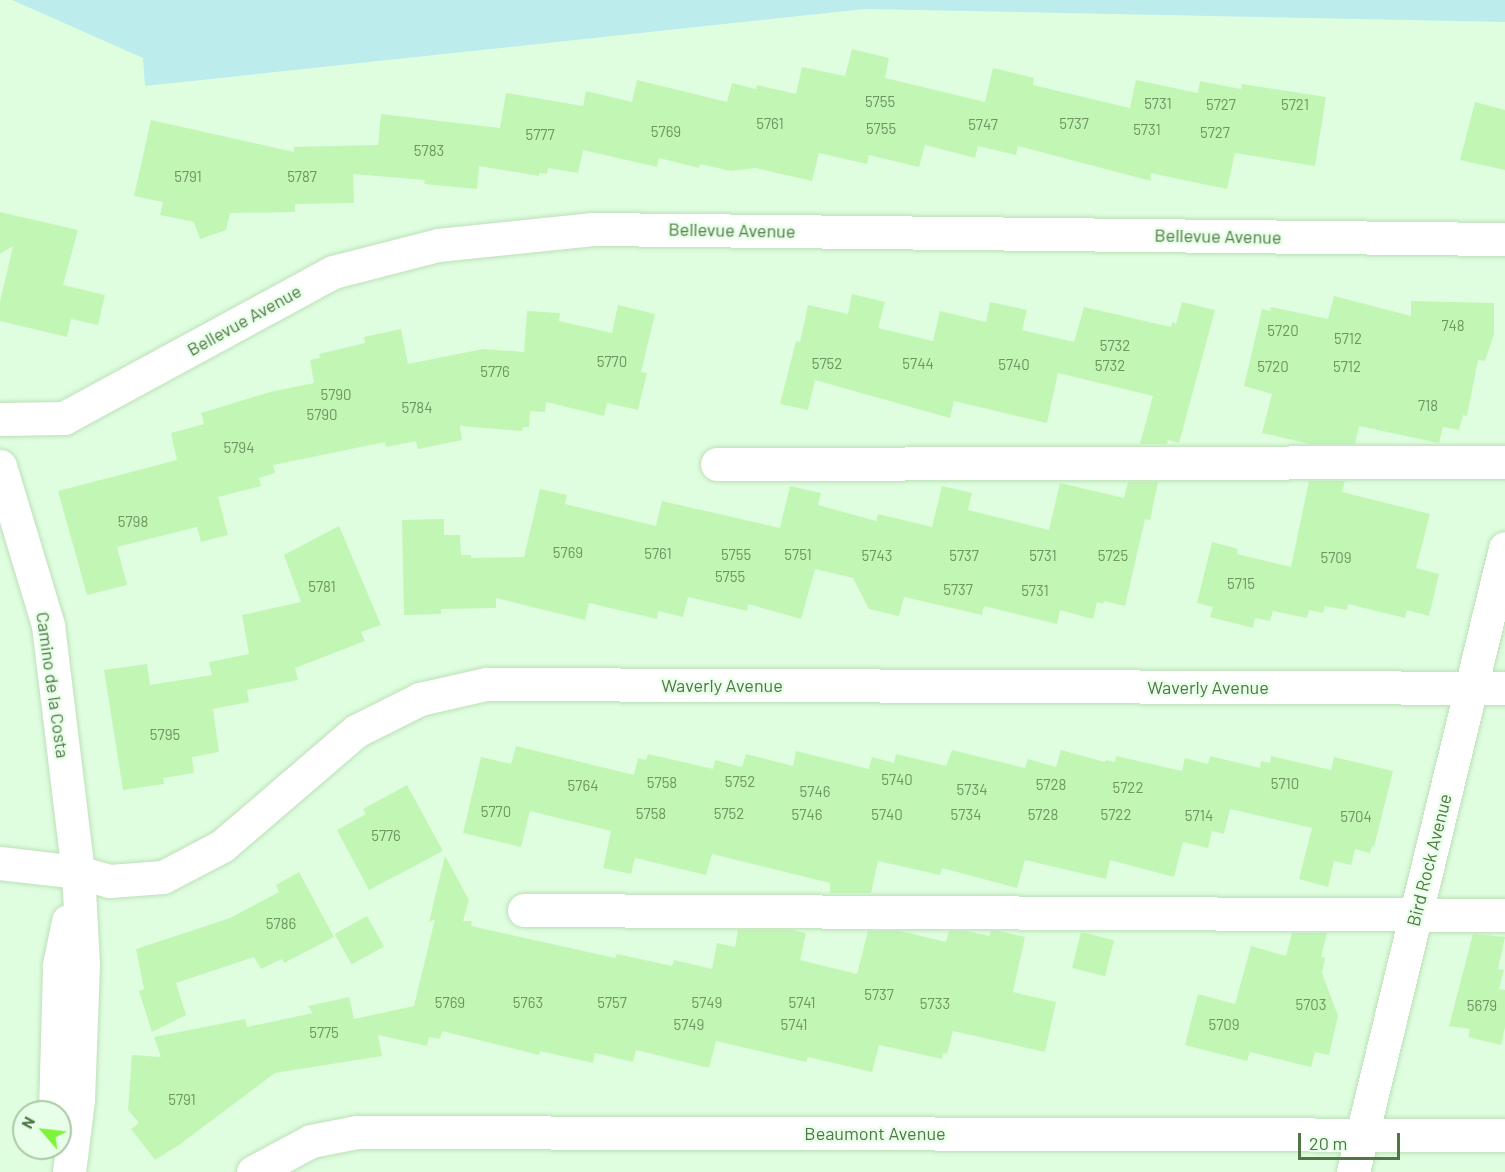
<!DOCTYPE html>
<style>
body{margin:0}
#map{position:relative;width:1505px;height:1172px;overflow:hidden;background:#dffee0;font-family:Barlow,sans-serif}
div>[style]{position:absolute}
.green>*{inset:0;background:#bdecec}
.building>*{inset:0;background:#c2f6b5;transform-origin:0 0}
.roads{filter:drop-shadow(0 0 2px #bde0b8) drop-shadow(0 0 2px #bde0b8)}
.minor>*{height:33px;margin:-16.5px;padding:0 16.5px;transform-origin:16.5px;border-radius:16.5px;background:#fff}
span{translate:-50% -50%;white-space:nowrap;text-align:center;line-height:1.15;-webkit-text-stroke:5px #e7ffe8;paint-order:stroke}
.number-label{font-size:15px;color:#6d9661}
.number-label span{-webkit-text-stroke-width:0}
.street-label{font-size:18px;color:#517645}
.north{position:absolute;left:12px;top:1100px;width:60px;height:60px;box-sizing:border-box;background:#e7ffe8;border:2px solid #abc8a7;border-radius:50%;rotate:298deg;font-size:16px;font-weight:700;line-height:24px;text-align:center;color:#517645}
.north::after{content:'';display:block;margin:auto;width:21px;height:27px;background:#7ff23a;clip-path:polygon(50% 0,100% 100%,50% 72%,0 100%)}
.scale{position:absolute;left:1298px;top:1133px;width:102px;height:27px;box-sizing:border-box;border:3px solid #517645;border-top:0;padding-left:8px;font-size:18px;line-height:21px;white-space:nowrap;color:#517645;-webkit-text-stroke:4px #e7ffe8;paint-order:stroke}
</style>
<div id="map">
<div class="green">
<i style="clip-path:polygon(12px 0,1505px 0,1505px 22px,865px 9px,145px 86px,143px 58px)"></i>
</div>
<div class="building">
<i style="clip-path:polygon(852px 49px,889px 58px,885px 78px,985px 102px,993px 68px,1034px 78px,1033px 85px,1130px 108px,1136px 80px,1198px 93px,1200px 81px,1241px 89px,1242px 84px,1326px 97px,1315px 166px,1235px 153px,1227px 189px,1150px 173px,1151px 181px,1018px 146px,1016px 155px,978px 146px,975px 158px,925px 145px,919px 167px,869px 155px,867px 164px,819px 153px,812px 181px,755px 168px,731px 171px,700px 164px,699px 168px,659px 158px,657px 167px,583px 150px,578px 173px,548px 168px,547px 174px,539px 173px,539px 176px,479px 166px,477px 189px,424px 184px,425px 180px,353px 174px,354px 203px,295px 204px,295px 212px,230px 213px,226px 230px,200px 239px,194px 222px,160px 215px,163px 202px,134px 196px,151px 120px,294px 152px,294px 147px,378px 145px,381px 114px,500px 128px,506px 93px,583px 106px,586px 91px,632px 102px,637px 80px,727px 102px,732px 83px,756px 89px,757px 85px,796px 94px,802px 67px,845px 76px)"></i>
<i style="clip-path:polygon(1475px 102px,1505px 110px,1505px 170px,1460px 160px)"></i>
<i style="clip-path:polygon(0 212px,78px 230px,63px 285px,105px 295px,98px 325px,71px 319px,67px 337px,0 321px,0 302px,13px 246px,0 254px)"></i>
<i style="clip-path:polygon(852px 294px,885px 302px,878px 328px,933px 341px,940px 311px,986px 322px,990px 302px,1027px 310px,1022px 330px,1074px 342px,1084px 307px,1171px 327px,1172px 322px,1176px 324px,1182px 302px,1215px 310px,1179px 443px,1168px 440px,1167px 444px,1140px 444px,1153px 396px,1058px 373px,1047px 423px,954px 401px,950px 418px,815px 380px,808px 410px,780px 404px,796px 341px,800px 342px,808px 305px,848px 314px)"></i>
<i style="clip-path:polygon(1334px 296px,1411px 316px,1411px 301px,1494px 303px,1494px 334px,1485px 361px,1478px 360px,1467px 416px,1463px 415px,1459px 430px,1443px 427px,1439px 443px,1359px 426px,1355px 444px,1310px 444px,1262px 433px,1272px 394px,1244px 386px,1262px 309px,1270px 311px,1271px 307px,1328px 319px)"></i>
<i style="clip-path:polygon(618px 305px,655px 314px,641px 372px,647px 373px,638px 410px,607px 403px,604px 416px,546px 402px,545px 412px,530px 411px,529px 427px,523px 427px,522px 431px,460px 426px,462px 440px,418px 449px,416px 441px,386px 447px,385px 442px,273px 465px,275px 473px,259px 478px,261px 486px,218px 497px,228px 535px,201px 542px,197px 527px,117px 547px,127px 585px,87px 595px,58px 491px,177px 460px,171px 433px,204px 424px,201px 413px,270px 392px,314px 383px,310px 360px,320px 358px,319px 354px,365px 343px,364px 337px,401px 329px,408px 364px,483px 349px,524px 352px,527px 311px,560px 313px,559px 321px,612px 333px)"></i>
<i style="clip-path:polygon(1309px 481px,1345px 481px,1342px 492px,1430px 514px,1416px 568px,1439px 574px,1429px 616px,1407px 610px,1405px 618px,1348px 604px,1347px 610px,1325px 606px,1323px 613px,1309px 610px,1307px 618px,1273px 611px,1270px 621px,1255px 618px,1253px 628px,1210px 617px,1213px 607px,1197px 603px,1212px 542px,1238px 549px,1237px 554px,1291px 567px)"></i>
<i style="clip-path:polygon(1128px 482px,1158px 482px,1150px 520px,1145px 519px,1125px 606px,1104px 601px,1103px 604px,1097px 602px,1093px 619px,1060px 610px,1057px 624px,984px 606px,982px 615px,904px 597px,899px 616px,869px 609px,853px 578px,815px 569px,801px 619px,748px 604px,747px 611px,688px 597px,683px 617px,658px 611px,657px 619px,589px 603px,585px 620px,496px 598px,496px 608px,441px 609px,441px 614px,404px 615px,402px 520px,444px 519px,444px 535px,460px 535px,461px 555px,471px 555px,471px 558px,524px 557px,540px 489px,567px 495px,565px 504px,656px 526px,662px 501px,780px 528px,790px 486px,821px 493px,818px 505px,876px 521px,878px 514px,932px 527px,942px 486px,972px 493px,968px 510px,1049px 530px,1060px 483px,1124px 498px)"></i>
<i style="clip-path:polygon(339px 526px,381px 625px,361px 632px,365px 641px,295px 668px,298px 680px,247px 690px,249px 702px,213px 709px,219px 752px,192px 757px,194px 773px,163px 778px,164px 784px,123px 790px,104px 670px,147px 664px,150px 685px,212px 675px,209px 662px,249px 654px,242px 615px,301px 602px,284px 555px)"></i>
<i style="clip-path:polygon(516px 746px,634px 775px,638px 758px,646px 760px,648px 754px,713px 769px,715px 760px,742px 767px,746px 754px,793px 766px,796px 751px,869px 769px,872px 757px,894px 763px,896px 754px,946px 766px,952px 750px,1025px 768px,1028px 759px,1056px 767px,1061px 750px,1105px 762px,1106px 760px,1115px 762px,1116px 756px,1182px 771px,1185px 758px,1208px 764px,1210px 756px,1260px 768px,1261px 761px,1270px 763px,1271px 756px,1331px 770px,1334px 757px,1393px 771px,1374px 847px,1372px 846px,1370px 853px,1355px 849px,1351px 865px,1334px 861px,1328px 887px,1299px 879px,1312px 828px,1230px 809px,1224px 834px,1212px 831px,1208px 848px,1183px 842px,1174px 877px,1110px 860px,1106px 879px,1025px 860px,1017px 888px,942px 868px,940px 875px,878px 861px,871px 893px,830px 893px,830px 883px,712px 854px,706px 875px,635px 858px,631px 874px,603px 868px,611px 831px,530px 811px,521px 847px,463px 833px,481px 757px,511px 764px)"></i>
<i style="clip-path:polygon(407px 785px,443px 851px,369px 890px,337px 830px,366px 814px,363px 809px)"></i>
<i style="clip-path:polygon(445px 856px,469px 900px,463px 921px,472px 921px,471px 926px,615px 958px,617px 954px,672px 966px,674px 960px,712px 969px,717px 943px,735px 947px,738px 930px,791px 930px,806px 933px,800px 960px,857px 974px,868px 931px,900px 931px,946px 942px,949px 931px,966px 931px,989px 936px,991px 931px,999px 931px,1025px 937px,1013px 992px,1056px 1002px,1045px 1052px,953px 1031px,947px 1054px,943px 1053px,942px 1059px,879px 1045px,872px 1072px,808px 1057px,806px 1062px,716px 1041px,709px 1068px,636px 1050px,633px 1062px,595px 1053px,593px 1063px,540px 1051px,539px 1055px,442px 1031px,440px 1039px,429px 1037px,427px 1046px,378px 1035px,382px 1056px,275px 1073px,179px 1145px,155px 1160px,131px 1129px,139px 1123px,128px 1110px,132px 1055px,161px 1057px,154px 1037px,245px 1019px,247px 1027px,313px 1013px,308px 1006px,349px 997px,354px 1019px,414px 1006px,435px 919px,429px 922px)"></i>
<i style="clip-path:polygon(299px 872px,334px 937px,284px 963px,282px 959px,261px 969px,254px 957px,176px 983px,186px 1015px,152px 1032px,139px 991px,144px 989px,136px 949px,230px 918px,279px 892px,276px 885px)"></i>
<i style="left:367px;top:916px;width:35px;height:37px;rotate:61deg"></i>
<i style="left:1081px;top:932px;width:34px;height:37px;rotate:14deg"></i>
<i style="clip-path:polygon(1292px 933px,1327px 933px,1321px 957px,1325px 958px,1322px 973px,1338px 1016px,1329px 1055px,1315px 1052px,1311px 1067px,1250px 1052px,1247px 1061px,1185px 1045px,1198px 994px,1235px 1004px,1251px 946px,1286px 956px)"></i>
<i style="clip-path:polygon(1473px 934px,1505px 937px,1498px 969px,1504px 970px,1499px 989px,1505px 990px,1505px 1027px,1501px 1045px,1468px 1037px,1470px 1029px,1449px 1026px)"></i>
</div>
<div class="roads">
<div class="minor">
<i style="left:0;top:419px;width:64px;rotate:-0.9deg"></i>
<i style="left:64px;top:418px;width:306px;rotate:-28.5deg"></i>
<i style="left:333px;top:272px;width:108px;rotate:-14.4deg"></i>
<i style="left:438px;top:245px;width:156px;rotate:-5.9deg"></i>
<i style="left:593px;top:229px;width:912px;rotate:0.63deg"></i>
<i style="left:717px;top:464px;width:788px;rotate:-0.15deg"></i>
<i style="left:0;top:466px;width:166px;rotate:73.2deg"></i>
<i style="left:48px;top:625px;width:249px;rotate:83.1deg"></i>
<i style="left:78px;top:872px;width:92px;rotate:86.9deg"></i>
<i style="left:83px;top:964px;width:136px;rotate:92.1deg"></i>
<i style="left:78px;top:1100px;width:73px;rotate:97.1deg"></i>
<i style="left:0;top:863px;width:79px;rotate:6.6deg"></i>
<i style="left:78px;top:872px;width:33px;rotate:16deg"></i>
<i style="left:110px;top:881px;width:53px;rotate:-4.3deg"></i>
<i style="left:163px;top:877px;width:67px;rotate:-27.7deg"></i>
<i style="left:222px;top:846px;width:177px;rotate:-40.6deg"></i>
<i style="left:356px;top:731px;width:72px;rotate:-26.6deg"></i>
<i style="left:420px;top:699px;width:68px;rotate:-12.8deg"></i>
<i style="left:486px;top:684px;width:1019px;rotate:0.22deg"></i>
<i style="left:524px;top:910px;width:981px;rotate:0.29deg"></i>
<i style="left:55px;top:1112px;width:147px;rotate:-88.4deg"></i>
<i style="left:59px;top:965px;width:45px;rotate:-78.4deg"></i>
<i style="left:253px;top:1172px;width:66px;rotate:-28.1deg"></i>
<i style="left:311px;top:1141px;width:47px;rotate:-11.1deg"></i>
<i style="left:357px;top:1132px;width:1148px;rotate:0.15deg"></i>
<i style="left:1353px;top:1172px;width:642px;rotate:-76.31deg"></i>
</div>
</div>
<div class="number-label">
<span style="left:880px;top:102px">5755</span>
<span style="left:1158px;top:104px">5731</span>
<span style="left:1221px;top:105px">5727</span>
<span style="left:1295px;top:105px">5721</span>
<span style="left:770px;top:124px">5761</span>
<span style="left:1074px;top:124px">5737</span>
<span style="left:983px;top:125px">5747</span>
<span style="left:881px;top:129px">5755</span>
<span style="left:1147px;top:130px">5731</span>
<span style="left:666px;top:132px">5769</span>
<span style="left:1215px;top:133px">5727</span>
<span style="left:540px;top:135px">5777</span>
<span style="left:429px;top:151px">5783</span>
<span style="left:188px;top:177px">5791</span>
<span style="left:302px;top:177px">5787</span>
<span style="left:1453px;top:326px">748</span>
<span style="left:1283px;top:331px">5720</span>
<span style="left:1348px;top:339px">5712</span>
<span style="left:1115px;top:346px">5732</span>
<span style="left:612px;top:362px">5770</span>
<span style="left:827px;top:364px">5752</span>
<span style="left:918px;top:364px">5744</span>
<span style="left:1014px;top:365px">5740</span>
<span style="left:1110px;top:366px">5732</span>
<span style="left:1273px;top:367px">5720</span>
<span style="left:1347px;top:367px">5712</span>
<span style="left:495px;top:372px">5776</span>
<span style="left:336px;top:395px">5790</span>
<span style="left:1428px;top:406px">718</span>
<span style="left:417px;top:408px">5784</span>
<span style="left:322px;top:415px">5790</span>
<span style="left:239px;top:448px">5794</span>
<span style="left:133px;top:522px">5798</span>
<span style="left:568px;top:553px">5769</span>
<span style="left:658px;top:554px">5761</span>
<span style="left:736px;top:555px">5755</span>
<span style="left:798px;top:555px">5751</span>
<span style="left:877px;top:556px">5743</span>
<span style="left:964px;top:556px">5737</span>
<span style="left:1043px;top:556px">5731</span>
<span style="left:1113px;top:556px">5725</span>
<span style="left:1336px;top:558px">5709</span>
<span style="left:730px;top:577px">5755</span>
<span style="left:1241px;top:584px">5715</span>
<span style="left:322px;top:587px">5781</span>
<span style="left:958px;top:590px">5737</span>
<span style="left:1035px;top:591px">5731</span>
<span style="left:165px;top:735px">5795</span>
<span style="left:897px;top:780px">5740</span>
<span style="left:740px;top:782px">5752</span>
<span style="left:662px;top:783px">5758</span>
<span style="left:1285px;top:784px">5710</span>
<span style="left:1051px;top:785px">5728</span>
<span style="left:583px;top:786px">5764</span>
<span style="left:1128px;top:788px">5722</span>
<span style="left:972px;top:790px">5734</span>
<span style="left:815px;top:792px">5746</span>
<span style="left:496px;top:812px">5770</span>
<span style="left:651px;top:814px">5758</span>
<span style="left:729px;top:814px">5752</span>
<span style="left:807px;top:815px">5746</span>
<span style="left:887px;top:815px">5740</span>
<span style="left:966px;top:815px">5734</span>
<span style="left:1043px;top:815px">5728</span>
<span style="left:1116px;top:815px">5722</span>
<span style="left:1199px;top:816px">5714</span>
<span style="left:1356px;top:817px">5704</span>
<span style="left:386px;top:836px">5776</span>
<span style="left:281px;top:924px">5786</span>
<span style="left:879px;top:995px">5737</span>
<span style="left:450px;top:1003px">5769</span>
<span style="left:528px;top:1003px">5763</span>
<span style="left:612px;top:1003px">5757</span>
<span style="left:707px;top:1003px">5749</span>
<span style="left:802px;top:1003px">5741</span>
<span style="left:935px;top:1004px">5733</span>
<span style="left:1311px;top:1005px">5703</span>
<span style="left:1482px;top:1006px">5679</span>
<span style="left:689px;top:1025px">5749</span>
<span style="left:794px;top:1025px">5741</span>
<span style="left:1224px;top:1025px">5709</span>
<span style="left:324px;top:1033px">5775</span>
<span style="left:182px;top:1100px">5791</span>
</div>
<div class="street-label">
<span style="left:732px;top:230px;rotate:1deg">Bellevue Avenue</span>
<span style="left:1218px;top:236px;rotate:1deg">Bellevue Avenue</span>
<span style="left:244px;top:320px;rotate:-29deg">Bellevue Avenue</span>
<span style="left:53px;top:685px;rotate:82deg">Camino de la Costa</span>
<span style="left:722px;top:685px">Waverly Avenue</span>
<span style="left:1208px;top:687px">Waverly Avenue</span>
<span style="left:1429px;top:860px;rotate:-76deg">Bird Rock Avenue</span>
<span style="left:875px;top:1133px">Beaumont Avenue</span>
</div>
<div class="north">N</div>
<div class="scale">20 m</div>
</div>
